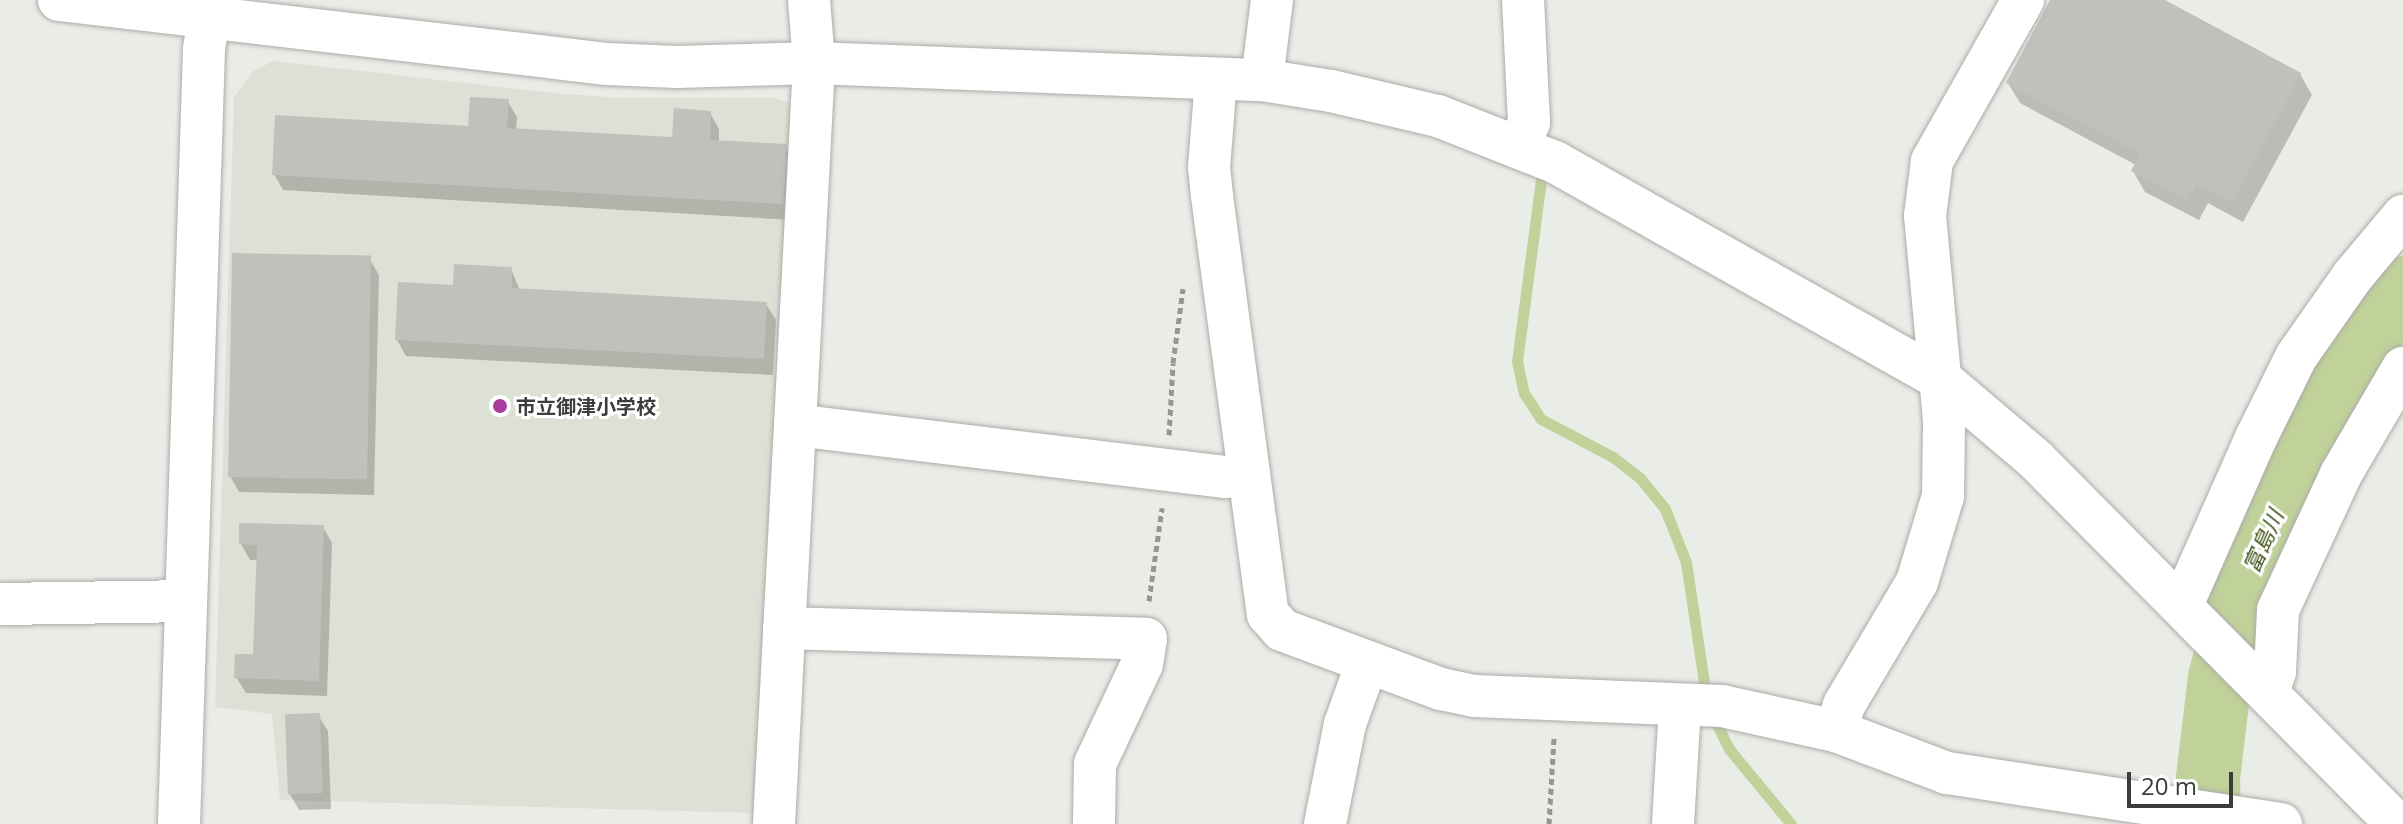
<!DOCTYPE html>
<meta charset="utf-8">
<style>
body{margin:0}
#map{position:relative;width:2403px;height:824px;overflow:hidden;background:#eaece7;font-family:"Open Sans","Noto Sans JP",sans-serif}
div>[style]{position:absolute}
.built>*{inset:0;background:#dde1d5}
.shadow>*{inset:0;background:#0003}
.stream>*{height:11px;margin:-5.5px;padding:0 5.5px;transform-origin:5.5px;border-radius:5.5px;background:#c0d19a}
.river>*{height:64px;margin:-32px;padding:0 32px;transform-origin:32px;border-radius:32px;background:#c0d19a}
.building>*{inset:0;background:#bfc1bc;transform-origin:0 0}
.path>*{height:5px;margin-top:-2.5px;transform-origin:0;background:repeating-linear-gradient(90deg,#959793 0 6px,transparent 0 10px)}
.roads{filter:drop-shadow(0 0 2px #abaca8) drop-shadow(0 0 2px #abaca8)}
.minor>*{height:42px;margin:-21px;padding:0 21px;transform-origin:21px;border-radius:21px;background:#fff}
.dots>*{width:22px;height:22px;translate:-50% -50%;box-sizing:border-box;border:4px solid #fff;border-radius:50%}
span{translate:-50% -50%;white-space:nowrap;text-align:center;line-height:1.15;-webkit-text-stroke:6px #fff;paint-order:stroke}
.poi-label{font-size:20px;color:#3c3d3b;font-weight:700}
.left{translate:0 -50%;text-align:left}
.water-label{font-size:22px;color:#435217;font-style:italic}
.scale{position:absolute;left:2127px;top:772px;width:106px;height:36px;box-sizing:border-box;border:4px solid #3c3d3b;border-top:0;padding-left:10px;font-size:24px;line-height:28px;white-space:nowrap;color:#3c3d3b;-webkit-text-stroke:6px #fff;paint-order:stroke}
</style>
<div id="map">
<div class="built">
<i style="clip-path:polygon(273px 61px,553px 93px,617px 98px,775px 98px,793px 104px,754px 813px,280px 800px,272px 714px,215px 707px,234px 97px,252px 72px)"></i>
</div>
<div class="shadow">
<i style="clip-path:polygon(2052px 0,2160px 0,2300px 74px,2312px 95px,2243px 222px,2208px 203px,2199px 220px,2145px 192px,2133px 171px,2136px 165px,2020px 103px,2008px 83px)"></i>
<i style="clip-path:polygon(507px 101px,517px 117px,516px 131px,674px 140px,710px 113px,719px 129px,719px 142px,785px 146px,795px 163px,792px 220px,283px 190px,274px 174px,470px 128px)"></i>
<i style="clip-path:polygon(369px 258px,379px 275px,374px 495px,239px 492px,230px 476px)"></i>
<i style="clip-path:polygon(511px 269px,520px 291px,766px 304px,776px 320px,773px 375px,406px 356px,397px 340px,455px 287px)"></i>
<i style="clip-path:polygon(323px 527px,332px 543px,327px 696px,246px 693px,236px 677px,255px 656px,258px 560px,250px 560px,241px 544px)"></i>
<i style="clip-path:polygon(318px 715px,328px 731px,331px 809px,299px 810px,290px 794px)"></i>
</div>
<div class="stream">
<i style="left:1543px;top:164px;width:199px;rotate:97.5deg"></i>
<i style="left:1517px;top:361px;width:33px;rotate:78deg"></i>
<i style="left:1524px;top:393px;width:31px;rotate:57deg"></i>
<i style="left:1541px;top:419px;width:81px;rotate:27.8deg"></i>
<i style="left:1613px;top:457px;width:34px;rotate:38deg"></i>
<i style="left:1640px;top:478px;width:40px;rotate:51deg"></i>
<i style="left:1665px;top:509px;width:57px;rotate:68.4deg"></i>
<i style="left:1686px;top:562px;width:135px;rotate:81.5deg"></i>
<i style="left:1711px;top:712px;width:41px;rotate:64.1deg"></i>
<i style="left:1729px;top:749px;width:97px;rotate:50.4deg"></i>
</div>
<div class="river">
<i style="left:2209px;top:824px;width:46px;rotate:-91.2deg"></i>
<i style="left:2208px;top:778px;width:101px;rotate:-83.2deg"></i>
<i style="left:2220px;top:678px;width:123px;rotate:-75.4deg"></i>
<i style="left:2251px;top:559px;width:225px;rotate:-62.8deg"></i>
<i style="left:2354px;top:359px;width:86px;rotate:-55.4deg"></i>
</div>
<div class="building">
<i style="clip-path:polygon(2050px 0,2165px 0,2301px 73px,2232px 203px,2196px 184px,2187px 201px,2131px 171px,2140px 154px,2006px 83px)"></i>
<i style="clip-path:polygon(470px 97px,509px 99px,507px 128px,672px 137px,674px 108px,711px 111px,710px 140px,787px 144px,783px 204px,272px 175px,275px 115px,468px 126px)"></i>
<i style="left:232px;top:253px;width:139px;height:224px;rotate:1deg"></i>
<i style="clip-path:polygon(454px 264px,512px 267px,512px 288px,767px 302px,764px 359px,395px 340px,398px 282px,453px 285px)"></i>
<i style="clip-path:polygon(239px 523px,324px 525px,319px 681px,234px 678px,235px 654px,253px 654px,257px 545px,239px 544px)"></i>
<i style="left:320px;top:713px;width:80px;height:35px;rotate:88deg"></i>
</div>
<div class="path">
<i style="left:1169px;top:435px;width:72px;rotate:-86.8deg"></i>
<i style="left:1173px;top:363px;width:75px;rotate:-82.3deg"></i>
<i style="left:1149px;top:601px;width:94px;rotate:-82deg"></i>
<i style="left:1549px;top:824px;width:87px;rotate:-86.7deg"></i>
</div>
<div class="roads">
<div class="minor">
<i style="left:59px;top:0;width:552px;rotate:6.66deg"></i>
<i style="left:607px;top:64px;width:70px;rotate:2.5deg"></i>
<i style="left:677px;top:67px;width:137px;rotate:-1.7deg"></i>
<i style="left:814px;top:63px;width:448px;rotate:2.2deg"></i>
<i style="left:1262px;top:80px;width:70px;rotate:9.1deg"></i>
<i style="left:1331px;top:91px;width:110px;rotate:13.2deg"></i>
<i style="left:1438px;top:116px;width:126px;rotate:21.5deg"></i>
<i style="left:1555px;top:162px;width:444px;rotate:29.4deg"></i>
<i style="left:1942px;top:380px;width:122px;rotate:40.3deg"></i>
<i style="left:2035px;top:459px;width:514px;rotate:45.24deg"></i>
<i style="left:1216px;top:79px;width:88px;rotate:94.5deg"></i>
<i style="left:1209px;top:167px;width:29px;rotate:84deg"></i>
<i style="left:1212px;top:196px;width:422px;rotate:82.4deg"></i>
<i style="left:1268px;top:614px;width:21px;rotate:49deg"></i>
<i style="left:1282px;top:630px;width:170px;rotate:20.4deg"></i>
<i style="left:1441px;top:689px;width:34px;rotate:12deg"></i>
<i style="left:1474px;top:696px;width:248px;rotate:2.3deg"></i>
<i style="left:1722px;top:706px;width:117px;rotate:12.4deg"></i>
<i style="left:1836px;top:731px;width:119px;rotate:20.7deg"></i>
<i style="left:1947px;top:773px;width:338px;rotate:8.7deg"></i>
<i style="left:1262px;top:80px;width:81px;rotate:-82.9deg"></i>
<i style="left:1519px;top:146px;width:26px;rotate:-67deg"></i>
<i style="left:1529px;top:122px;width:122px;rotate:-92.8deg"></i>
<i style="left:795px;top:425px;width:432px;rotate:6.9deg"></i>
<i style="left:1224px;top:477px;width:25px;rotate:-5deg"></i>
<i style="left:0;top:604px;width:186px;rotate:-0.9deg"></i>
<i style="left:2182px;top:605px;width:185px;rotate:-66.1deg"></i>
<i style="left:2257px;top:436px;width:88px;rotate:-63.7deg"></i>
<i style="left:2296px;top:357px;width:98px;rotate:-55deg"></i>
<i style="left:2352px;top:277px;width:80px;rotate:-50.1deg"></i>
<i style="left:784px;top:628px;width:362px;rotate:1.7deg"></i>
<i style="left:1146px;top:639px;width:25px;rotate:99deg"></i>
<i style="left:1142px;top:664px;width:110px;rotate:115.2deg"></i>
<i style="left:1095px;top:764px;width:60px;rotate:91deg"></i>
<i style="left:2268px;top:693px;width:22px;rotate:-72deg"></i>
<i style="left:2275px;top:672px;width:62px;rotate:-87.2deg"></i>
<i style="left:2278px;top:610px;width:150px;rotate:-65.1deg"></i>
<i style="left:2341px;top:474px;width:123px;rotate:-59.7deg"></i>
<i style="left:1836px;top:731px;width:27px;rotate:-73deg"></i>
<i style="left:1844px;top:705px;width:143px;rotate:-59.3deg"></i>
<i style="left:1917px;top:582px;width:90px;rotate:-73.2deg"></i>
<i style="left:1943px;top:496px;width:76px;rotate:-89.2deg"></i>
<i style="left:1944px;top:420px;width:205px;rotate:-95.3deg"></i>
<i style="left:1925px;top:216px;width:55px;rotate:-82.7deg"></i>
<i style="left:1932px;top:161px;width:185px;rotate:-60.5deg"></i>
<i style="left:179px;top:824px;width:775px;rotate:-88.15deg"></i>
<i style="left:204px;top:49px;width:30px;rotate:-81deg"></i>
<i style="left:774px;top:824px;width:762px;rotate:-86.99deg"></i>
<i style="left:814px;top:63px;width:63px;rotate:-94.5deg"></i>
<i style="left:1325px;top:824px;width:102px;rotate:-78.7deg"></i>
<i style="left:1345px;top:724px;width:65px;rotate:-70.2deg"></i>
<i style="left:1673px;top:824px;width:118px;rotate:-86.6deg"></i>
</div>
</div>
<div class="dots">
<i style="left:500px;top:406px;background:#a83d9d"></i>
</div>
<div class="poi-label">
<span class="left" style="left:516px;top:406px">市立御津小学校</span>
</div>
<div class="water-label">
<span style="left:2263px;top:541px;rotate:-66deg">富島川</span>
</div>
<div class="scale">20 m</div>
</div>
